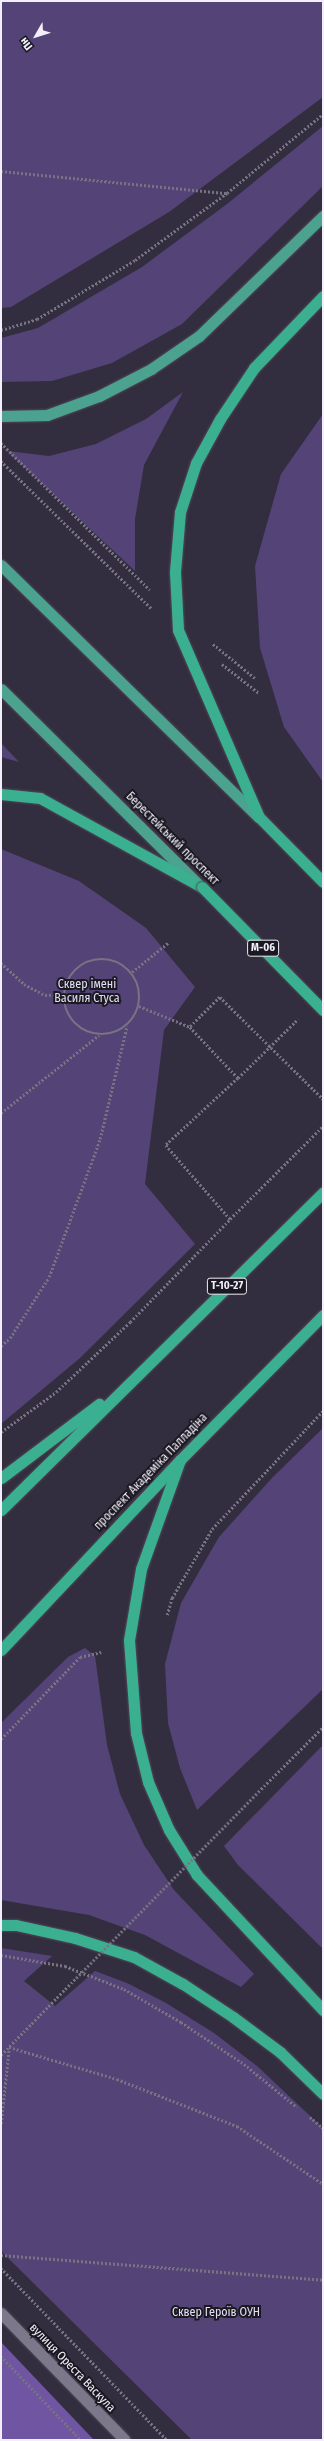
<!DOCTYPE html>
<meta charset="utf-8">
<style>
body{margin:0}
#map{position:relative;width:324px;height:2441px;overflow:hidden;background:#332e3f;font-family:"Fira Sans Condensed",sans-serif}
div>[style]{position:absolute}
.green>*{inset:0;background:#544376}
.forest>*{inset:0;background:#7055a2}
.path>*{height:2.5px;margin-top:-1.25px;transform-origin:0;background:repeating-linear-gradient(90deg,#777382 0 2px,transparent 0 4px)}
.path>.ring{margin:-1.25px;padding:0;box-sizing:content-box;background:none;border:2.5px solid #777382;border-radius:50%}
.roads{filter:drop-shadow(0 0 1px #4f4a58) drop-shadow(0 0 1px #4f4a58)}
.minor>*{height:11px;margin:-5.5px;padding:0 5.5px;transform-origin:5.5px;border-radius:5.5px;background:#7c778a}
.primary>*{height:11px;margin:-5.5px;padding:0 5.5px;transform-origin:5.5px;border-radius:5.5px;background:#4ba28f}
.trunk>*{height:11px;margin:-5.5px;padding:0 5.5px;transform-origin:5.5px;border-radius:5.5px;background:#3bb090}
.path-bridge>*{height:2.5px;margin-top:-1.25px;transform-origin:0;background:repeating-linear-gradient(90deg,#777382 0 2px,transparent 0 4px)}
.bridges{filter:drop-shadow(0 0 1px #4f4a58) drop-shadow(0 0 1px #4f4a58)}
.trunk-bridge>*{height:11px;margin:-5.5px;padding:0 5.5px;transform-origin:5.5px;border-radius:5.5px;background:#3bb090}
span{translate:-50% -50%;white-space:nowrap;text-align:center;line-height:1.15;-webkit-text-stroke:4px #1a1820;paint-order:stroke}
.shield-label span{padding:1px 3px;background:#1a1820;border:1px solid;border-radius:3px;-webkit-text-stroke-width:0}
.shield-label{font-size:11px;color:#f2effa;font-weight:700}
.street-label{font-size:12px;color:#f2effa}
.park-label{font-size:12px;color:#e5dff5}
.frame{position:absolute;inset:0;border:2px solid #f2effa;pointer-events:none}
.north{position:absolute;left:16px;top:16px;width:40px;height:40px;-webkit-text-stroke:3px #1a1820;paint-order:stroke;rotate:231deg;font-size:11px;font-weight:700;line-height:16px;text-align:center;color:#f2effa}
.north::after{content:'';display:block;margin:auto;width:14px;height:18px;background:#f2effa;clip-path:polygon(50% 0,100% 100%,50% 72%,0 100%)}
</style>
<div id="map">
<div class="green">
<i style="clip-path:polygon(1px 1px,323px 1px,323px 97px,169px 212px,11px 307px,1px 308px)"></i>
<i style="clip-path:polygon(323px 126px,323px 186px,182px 324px,112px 363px,52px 381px,1px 382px,1px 338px,38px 328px,142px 267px,227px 204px)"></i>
<i style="clip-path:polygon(183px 392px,144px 465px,135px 519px,135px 571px,7px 451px,49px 456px,96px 444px,146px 419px)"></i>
<i style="clip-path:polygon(323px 414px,323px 782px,284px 727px,260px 648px,255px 566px,281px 474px)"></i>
<i style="clip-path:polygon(1px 743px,19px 762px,1px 757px)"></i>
<i style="clip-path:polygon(1px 849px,79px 881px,146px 928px,195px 987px,164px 1030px,145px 1184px,195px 1244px,80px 1358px,1px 1424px)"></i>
<i style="clip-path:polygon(323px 1428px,323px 1689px,197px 1810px,180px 1768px,168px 1723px,165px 1664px,181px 1603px,219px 1537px,272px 1478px)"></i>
<i style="clip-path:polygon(85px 1648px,95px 1656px,107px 1745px,120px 1794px,144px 1845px,174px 1890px,254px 1974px,241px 1987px,145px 1935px,89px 1915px,1px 1900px,1px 1723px,68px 1657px)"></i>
<i style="clip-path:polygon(323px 1745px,323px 1949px,238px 1865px,224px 1846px)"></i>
<i style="clip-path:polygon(1px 1948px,52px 1956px,24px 1981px,55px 2006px,95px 1971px,127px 1983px,166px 2003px,214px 2033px,257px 2066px,323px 2128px,323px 2440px,192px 2440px,1px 2251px)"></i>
</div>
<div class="forest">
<i style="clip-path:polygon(1px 2342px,94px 2440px,1px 2440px)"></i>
</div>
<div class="path">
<i style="left:1px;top:171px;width:227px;rotate:5.6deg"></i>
<i style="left:1px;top:330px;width:38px;rotate:-17deg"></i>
<i style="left:37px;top:319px;width:114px;rotate:-31deg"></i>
<i style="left:135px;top:260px;width:114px;rotate:-36.1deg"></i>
<i style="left:227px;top:193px;width:124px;rotate:-39.5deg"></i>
<i style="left:1px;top:443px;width:209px;rotate:44.6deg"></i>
<i style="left:1px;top:461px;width:211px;rotate:44.4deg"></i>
<i style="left:213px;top:644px;width:54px;rotate:39deg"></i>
<i style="left:222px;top:664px;width:47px;rotate:38.1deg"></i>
<i class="ring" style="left:64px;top:959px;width:73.5px;height:73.5px"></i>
<i style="left:1px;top:963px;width:31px;rotate:42deg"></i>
<i style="left:24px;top:984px;width:24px;rotate:28deg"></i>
<i style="left:45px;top:995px;width:20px;rotate:-3deg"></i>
<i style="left:132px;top:972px;width:48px;rotate:-39deg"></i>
<i style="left:220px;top:997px;width:42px;rotate:135deg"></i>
<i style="left:190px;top:1027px;width:70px;rotate:46.7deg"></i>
<i style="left:238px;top:1078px;width:98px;rotate:137.1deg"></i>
<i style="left:166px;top:1145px;width:98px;rotate:49.1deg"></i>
<i style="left:230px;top:1219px;width:132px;rotate:-45deg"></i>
<i style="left:139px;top:1006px;width:55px;rotate:22.4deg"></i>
<i style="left:238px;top:1078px;width:84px;rotate:-44.5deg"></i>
<i style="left:1px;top:1113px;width:125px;rotate:-38.5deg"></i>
<i style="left:1px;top:1346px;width:12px;rotate:-42deg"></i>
<i style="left:10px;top:1338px;width:72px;rotate:-57.4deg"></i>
<i style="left:49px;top:1277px;width:147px;rotate:-69.7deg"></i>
<i style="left:100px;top:1139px;width:116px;rotate:-76.6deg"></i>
<i style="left:1px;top:1432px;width:68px;rotate:-36deg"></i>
<i style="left:56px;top:1392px;width:102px;rotate:-43.4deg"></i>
<i style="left:130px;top:1322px;width:144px;rotate:-45.8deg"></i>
<i style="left:167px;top:1615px;width:18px;rotate:-74deg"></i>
<i style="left:172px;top:1598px;width:80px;rotate:-59.9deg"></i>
<i style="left:212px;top:1529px;width:162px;rotate:-46.8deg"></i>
<i style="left:1px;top:1739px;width:114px;rotate:-46.1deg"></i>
<i style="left:80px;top:1657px;width:22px;rotate:-13deg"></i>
<i style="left:258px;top:1792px;width:92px;rotate:-45deg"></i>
<i style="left:1px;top:1955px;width:65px;rotate:9.8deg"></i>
<i style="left:65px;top:1966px;width:63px;rotate:21.3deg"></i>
<i style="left:124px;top:1989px;width:66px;rotate:30.1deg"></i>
<i style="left:181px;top:2022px;width:76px;rotate:33.7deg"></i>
<i style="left:244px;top:2064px;width:68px;rotate:39.1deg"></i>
<i style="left:9px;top:2047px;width:113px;rotate:16.5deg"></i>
<i style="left:117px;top:2079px;width:129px;rotate:21.4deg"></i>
<i style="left:237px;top:2126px;width:104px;rotate:34deg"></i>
<i style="left:1px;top:2055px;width:107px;rotate:-45.8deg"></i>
<i style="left:310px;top:2117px;width:17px;rotate:40deg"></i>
<i style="left:1px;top:2124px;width:76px;rotate:-84deg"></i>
<i style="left:1px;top:2255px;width:323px;rotate:4.4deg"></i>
<i style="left:1px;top:2268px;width:239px;rotate:46deg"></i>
<i style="left:1px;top:2356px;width:116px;rotate:46.4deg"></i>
</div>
<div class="roads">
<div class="minor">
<i style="left:1px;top:2313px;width:177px;rotate:45.7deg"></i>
</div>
<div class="primary">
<i style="left:1px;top:416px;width:46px;rotate:-1.2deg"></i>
<i style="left:47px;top:415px;width:55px;rotate:-20.1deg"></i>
<i style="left:99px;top:396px;width:59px;rotate:-27.4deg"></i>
<i style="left:151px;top:369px;width:58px;rotate:-34.5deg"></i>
<i style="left:199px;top:336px;width:173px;rotate:-44.1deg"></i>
<i style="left:1px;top:565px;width:360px;rotate:44.4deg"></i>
<i style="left:1px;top:689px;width:277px;rotate:44.7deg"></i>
</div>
<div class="trunk">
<i style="left:323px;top:296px;width:100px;rotate:133.8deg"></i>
<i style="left:254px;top:368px;width:61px;rotate:123.7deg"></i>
<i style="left:220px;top:419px;width:50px;rotate:118.6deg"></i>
<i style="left:196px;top:463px;width:52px;rotate:108.1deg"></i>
<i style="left:180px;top:512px;width:60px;rotate:94.8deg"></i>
<i style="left:175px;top:572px;width:58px;rotate:87deg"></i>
<i style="left:178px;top:630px;width:204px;rotate:66.6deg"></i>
<i style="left:259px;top:817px;width:91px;rotate:45.4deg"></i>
<i style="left:1px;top:794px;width:39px;rotate:6deg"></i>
<i style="left:40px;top:798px;width:185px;rotate:28.8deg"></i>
<i style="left:180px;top:1460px;width:116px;rotate:109.7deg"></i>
<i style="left:141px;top:1569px;width:72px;rotate:99.6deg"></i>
<i style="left:129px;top:1640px;width:93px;rotate:85.7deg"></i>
<i style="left:136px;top:1733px;width:50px;rotate:76.2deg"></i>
<i style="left:148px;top:1782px;width:52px;rotate:66.4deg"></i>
<i style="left:169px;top:1830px;width:53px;rotate:58.1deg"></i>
<i style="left:197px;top:1875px;width:185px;rotate:47deg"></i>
<i style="left:1px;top:1478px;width:123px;rotate:-37.1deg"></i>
<i style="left:1px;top:1510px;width:453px;rotate:-44.6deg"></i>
<i style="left:1px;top:1650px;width:261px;rotate:-46.7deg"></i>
<i style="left:180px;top:1460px;width:204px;rotate:-45.4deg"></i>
<i style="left:1px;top:1925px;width:15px"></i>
<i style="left:16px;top:1925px;width:60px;rotate:12.4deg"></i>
<i style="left:75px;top:1938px;width:62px;rotate:17.9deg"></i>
<i style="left:134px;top:1957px;width:56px;rotate:28.9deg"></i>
<i style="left:183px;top:1984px;width:60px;rotate:33.4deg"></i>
<i style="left:233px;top:2017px;width:59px;rotate:36.7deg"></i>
<i style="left:280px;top:2052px;width:60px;rotate:44.3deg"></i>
</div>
</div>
<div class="path-bridge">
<i style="left:220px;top:997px;width:145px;rotate:44.7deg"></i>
<i style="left:76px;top:1978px;width:260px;rotate:-45.6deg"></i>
</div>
<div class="bridges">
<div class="trunk-bridge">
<i style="left:202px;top:887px;width:173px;rotate:45.5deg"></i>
</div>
</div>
<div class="shield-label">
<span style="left:263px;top:948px">М-06</span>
<span style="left:227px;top:1286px">Т-10-27</span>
</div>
<div class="street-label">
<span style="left:172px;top:839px;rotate:45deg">Берестейський проспект</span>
<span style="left:151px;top:1472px;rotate:-46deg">проспект Академіка Палладіна</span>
<span style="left:72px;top:2368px;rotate:46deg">вулиця Ореста Васкула</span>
</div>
<div class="park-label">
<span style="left:87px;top:992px">Сквер імені<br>Василя Стуса</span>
<span style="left:216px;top:2313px">Сквер Героїв ОУН</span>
</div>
<div class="frame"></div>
<div class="north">Пн</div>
</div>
